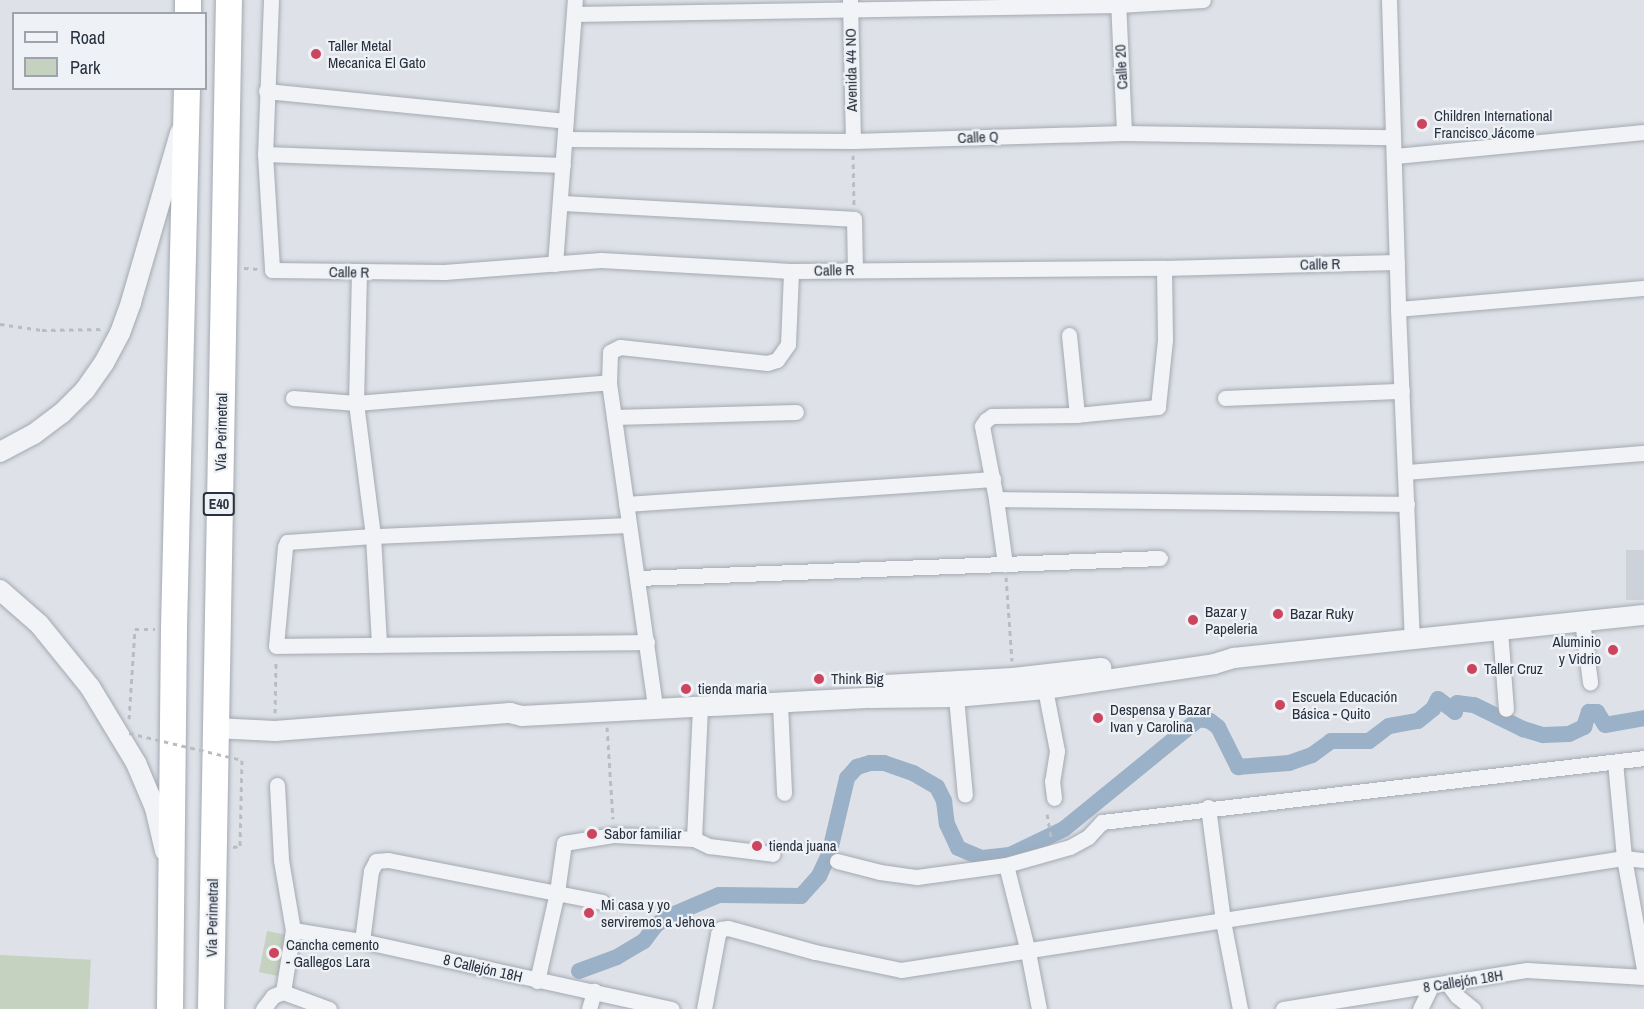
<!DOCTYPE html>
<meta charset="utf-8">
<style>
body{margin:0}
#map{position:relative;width:1644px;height:1009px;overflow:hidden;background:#dee2e8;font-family:"Archivo Narrow",sans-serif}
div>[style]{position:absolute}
.built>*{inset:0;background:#cdd2da;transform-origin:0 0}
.green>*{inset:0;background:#c5d2c0;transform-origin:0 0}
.canal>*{height:16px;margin:-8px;padding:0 8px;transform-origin:8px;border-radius:8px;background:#9ab1c8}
.path>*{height:3px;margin-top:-1.5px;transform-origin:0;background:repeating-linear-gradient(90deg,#b9bdc3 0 4.5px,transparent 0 9px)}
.roads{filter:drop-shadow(0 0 2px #a4a9b2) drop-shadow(0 0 2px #a4a9b2)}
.minor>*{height:15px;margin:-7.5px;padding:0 7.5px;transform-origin:7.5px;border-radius:7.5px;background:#f1f3f6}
.tertiary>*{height:20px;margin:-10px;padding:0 10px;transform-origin:10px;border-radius:10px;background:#f1f3f6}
.trunk>*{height:26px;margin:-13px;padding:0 13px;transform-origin:13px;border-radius:13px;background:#fff}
.path-bridge>*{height:3px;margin-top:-1.5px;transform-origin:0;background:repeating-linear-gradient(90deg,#b9bdc3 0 4.5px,transparent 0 9px)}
.dots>*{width:16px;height:16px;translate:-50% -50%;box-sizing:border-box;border:3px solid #eef1f5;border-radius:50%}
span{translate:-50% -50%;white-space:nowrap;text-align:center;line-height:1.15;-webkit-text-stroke:4.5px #eef1f5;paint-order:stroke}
.shield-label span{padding:2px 4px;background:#eef1f5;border:2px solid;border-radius:4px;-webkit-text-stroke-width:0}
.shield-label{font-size:14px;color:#28313f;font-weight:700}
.poi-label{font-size:15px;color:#28313f}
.left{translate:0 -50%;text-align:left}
.right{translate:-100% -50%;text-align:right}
.street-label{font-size:15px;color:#28313f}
.legend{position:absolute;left:12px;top:12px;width:195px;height:78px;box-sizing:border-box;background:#eef1f5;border:2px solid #9fa4ac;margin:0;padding:8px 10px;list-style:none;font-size:18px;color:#28313f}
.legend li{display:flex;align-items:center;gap:12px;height:30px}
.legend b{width:30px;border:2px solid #9fa4ac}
</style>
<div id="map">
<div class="built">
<i style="left:1626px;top:550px;width:18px;height:50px"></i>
</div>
<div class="green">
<i style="left:267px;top:931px;width:21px;height:42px;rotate:11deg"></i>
<i style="left:0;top:955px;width:91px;height:54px;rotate:3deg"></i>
</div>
<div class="canal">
<i style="left:579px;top:971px;width:40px;rotate:-20.2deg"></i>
<i style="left:617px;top:957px;width:31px;rotate:-31deg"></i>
<i style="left:644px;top:941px;width:20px;rotate:-53deg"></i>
<i style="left:656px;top:925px;width:14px;rotate:-36deg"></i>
<i style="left:667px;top:917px;width:56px;rotate:-22.9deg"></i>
<i style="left:719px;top:895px;width:82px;rotate:0.7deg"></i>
<i style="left:801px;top:896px;width:27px;rotate:-48deg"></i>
<i style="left:819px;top:876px;width:23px;rotate:-65deg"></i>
<i style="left:829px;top:855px;width:79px;rotate:-76.8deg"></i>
<i style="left:847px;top:778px;width:15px;rotate:-48deg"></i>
<i style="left:857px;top:767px;width:14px;rotate:-17deg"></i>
<i style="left:870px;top:763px;width:14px"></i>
<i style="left:884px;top:763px;width:31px;rotate:19deg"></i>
<i style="left:913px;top:773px;width:28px;rotate:30deg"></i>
<i style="left:937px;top:787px;width:16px;rotate:63deg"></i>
<i style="left:944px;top:801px;width:23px;rotate:83deg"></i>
<i style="left:947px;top:824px;width:26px;rotate:65deg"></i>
<i style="left:958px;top:848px;width:26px;rotate:23deg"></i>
<i style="left:982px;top:858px;width:28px;rotate:-6deg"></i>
<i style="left:1010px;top:855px;width:60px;rotate:-25.7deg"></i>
<i style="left:1064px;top:829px;width:174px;rotate:-39.2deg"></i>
<i style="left:1199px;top:719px;width:11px;rotate:10deg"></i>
<i style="left:1210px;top:721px;width:10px;rotate:37deg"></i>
<i style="left:1218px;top:727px;width:45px;rotate:63.4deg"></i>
<i style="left:1238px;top:767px;width:51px;rotate:-4.5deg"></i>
<i style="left:1289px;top:763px;width:24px;rotate:-19deg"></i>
<i style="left:1312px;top:755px;width:24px;rotate:-36deg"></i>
<i style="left:1331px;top:741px;width:38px"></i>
<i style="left:1369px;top:741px;width:25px;rotate:-37deg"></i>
<i style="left:1389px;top:726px;width:29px;rotate:-10deg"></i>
<i style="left:1418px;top:721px;width:19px;rotate:-39deg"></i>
<i style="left:1433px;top:709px;width:11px;rotate:-63deg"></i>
<i style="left:1438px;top:699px;width:21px;rotate:37deg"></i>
<i style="left:1455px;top:712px;width:9px;rotate:-77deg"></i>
<i style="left:1457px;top:703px;width:17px;rotate:7deg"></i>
<i style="left:1474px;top:705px;width:55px;rotate:26.1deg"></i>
<i style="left:1523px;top:729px;width:21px;rotate:17deg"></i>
<i style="left:1543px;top:735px;width:26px;rotate:-2deg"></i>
<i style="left:1569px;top:734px;width:17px;rotate:-25deg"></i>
<i style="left:1584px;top:727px;width:16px;rotate:-72deg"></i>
<i style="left:1589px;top:712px;width:8px"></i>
<i style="left:1597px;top:712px;width:15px;rotate:58deg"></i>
<i style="left:1605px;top:725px;width:40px;rotate:-10deg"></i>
</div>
<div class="path">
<i style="left:853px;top:155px;width:50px;rotate:88.9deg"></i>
<i style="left:244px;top:268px;width:14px;rotate:4deg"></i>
<i style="left:0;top:324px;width:42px;rotate:8.1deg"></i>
<i style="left:42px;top:330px;width:61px;rotate:-0.9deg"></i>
<i style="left:1006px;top:577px;width:84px;rotate:85.9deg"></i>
<i style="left:275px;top:713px;width:53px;rotate:-88.9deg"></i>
<i style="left:129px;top:719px;width:90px;rotate:-86.2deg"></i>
<i style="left:135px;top:629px;width:20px"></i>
<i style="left:607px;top:727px;width:92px;rotate:86.3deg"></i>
<i style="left:1047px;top:814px;width:23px;rotate:80deg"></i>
<i style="left:233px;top:847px;width:7px;rotate:-8deg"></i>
</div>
<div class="roads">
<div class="minor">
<i style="left:271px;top:0;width:154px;rotate:92.2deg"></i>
<i style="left:265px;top:154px;width:116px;rotate:86.5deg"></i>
<i style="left:272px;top:270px;width:172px;rotate:0.7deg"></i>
<i style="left:444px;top:272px;width:157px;rotate:-4.4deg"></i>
<i style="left:601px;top:260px;width:190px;rotate:3.3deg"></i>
<i style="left:791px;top:271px;width:373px;rotate:-0.5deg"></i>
<i style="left:1164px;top:268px;width:233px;rotate:-1.5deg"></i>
<i style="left:850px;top:0;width:141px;rotate:88.8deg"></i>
<i style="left:1118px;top:0;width:133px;rotate:87.4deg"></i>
<i style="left:1389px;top:0;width:309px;rotate:88.3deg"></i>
<i style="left:1398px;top:309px;width:330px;rotate:87.6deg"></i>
<i style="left:574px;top:14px;width:544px;rotate:-0.95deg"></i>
<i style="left:1118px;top:5px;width:85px;rotate:-3.4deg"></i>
<i style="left:266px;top:91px;width:301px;rotate:5.7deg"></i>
<i style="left:565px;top:139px;width:288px;rotate:0.4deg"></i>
<i style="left:853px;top:141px;width:271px;rotate:-1.7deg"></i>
<i style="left:1124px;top:133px;width:268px;rotate:0.9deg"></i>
<i style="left:265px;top:154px;width:298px;rotate:2.1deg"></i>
<i style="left:1395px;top:156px;width:250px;rotate:-5.5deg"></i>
<i style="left:561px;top:203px;width:293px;rotate:3.1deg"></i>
<i style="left:854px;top:219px;width:51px;rotate:88.9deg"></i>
<i style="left:555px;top:264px;width:265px;rotate:-85.7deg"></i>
<i style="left:1164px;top:268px;width:72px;rotate:89.2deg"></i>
<i style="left:1165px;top:340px;width:67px;rotate:96deg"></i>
<i style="left:1158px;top:407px;width:81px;rotate:174.4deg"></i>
<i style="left:1077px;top:415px;width:85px;rotate:179.3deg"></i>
<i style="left:992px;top:416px;width:7px;rotate:146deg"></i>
<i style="left:986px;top:420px;width:7px;rotate:124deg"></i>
<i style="left:982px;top:426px;width:74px;rotate:79.1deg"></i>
<i style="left:996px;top:499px;width:411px;rotate:0.7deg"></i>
<i style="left:359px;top:272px;width:131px;rotate:91.3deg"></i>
<i style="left:356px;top:403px;width:134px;rotate:82.7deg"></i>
<i style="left:373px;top:536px;width:109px;rotate:86.8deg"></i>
<i style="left:1398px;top:309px;width:247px;rotate:-4.9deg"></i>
<i style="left:1069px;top:335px;width:80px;rotate:84.3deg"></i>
<i style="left:293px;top:398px;width:63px;rotate:4.5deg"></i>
<i style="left:356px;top:403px;width:254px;rotate:-4.7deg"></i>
<i style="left:1225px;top:398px;width:177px;rotate:-2.3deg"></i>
<i style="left:614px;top:417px;width:182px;rotate:-1.6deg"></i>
<i style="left:1406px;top:472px;width:239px;rotate:-4.6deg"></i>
<i style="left:996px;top:499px;width:66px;rotate:82.1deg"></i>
<i style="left:626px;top:504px;width:368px;rotate:-3.9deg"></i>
<i style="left:628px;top:525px;width:255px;rotate:177.5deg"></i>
<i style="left:373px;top:536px;width:86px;rotate:176deg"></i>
<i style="left:287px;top:542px;width:5px;rotate:112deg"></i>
<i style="left:285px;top:547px;width:99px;rotate:95.2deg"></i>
<i style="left:276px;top:646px;width:371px;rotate:-0.6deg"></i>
<i style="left:638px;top:578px;width:522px;rotate:-2.19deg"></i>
<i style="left:1582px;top:621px;width:62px;rotate:82.5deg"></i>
<i style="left:1500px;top:630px;width:79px;rotate:85.7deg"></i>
<i style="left:1045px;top:689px;width:63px;rotate:79deg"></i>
<i style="left:1057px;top:751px;width:30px;rotate:99deg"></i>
<i style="left:1052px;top:781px;width:17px;rotate:83deg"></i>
<i style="left:956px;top:697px;width:98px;rotate:84.8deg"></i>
<i style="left:654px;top:699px;width:320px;rotate:-98.1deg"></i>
<i style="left:609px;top:382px;width:30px;rotate:-88deg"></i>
<i style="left:610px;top:352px;width:11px;rotate:-27deg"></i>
<i style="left:620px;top:347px;width:148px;rotate:6.2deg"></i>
<i style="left:767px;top:363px;width:10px;rotate:-17deg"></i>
<i style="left:777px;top:360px;width:19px;rotate:-55deg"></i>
<i style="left:788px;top:344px;width:73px;rotate:-87.6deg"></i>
<i style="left:780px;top:704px;width:89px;rotate:87.4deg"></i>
<i style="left:1615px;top:762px;width:96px;rotate:84.6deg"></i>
<i style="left:1624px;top:858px;width:113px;rotate:79.8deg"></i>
<i style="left:277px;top:785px;width:75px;rotate:86.9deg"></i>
<i style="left:281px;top:860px;width:71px;rotate:80.3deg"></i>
<i style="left:293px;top:930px;width:63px;rotate:99.2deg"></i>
<i style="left:283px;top:992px;width:49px;rotate:20.3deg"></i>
<i style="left:1208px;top:807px;width:115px;rotate:82.5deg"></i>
<i style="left:1223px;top:921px;width:90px;rotate:79.1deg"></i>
<i style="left:694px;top:839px;width:17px;rotate:25deg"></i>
<i style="left:709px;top:846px;width:64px;rotate:7.1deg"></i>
<i style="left:837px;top:861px;width:44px;rotate:14.3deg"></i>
<i style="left:880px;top:872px;width:37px;rotate:8deg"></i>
<i style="left:917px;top:877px;width:90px;rotate:-7.7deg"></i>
<i style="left:1006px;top:865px;width:66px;rotate:-15.7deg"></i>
<i style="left:1070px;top:847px;width:21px;rotate:-29deg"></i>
<i style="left:1088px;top:837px;width:21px;rotate:-47deg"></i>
<i style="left:1102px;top:822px;width:546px;rotate:-6.73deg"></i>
<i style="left:1006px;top:865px;width:90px;rotate:75.8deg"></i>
<i style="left:1028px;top:952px;width:58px;rotate:79.1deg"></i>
<i style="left:293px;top:930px;width:70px;rotate:9.1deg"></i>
<i style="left:362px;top:941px;width:317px;rotate:12.4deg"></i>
<i style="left:362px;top:941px;width:71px;rotate:-82.7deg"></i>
<i style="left:371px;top:871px;width:11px;rotate:-63deg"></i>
<i style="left:376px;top:861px;width:12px;rotate:-5deg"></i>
<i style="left:388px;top:860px;width:218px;rotate:11.1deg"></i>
<i style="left:537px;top:981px;width:91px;rotate:-77.3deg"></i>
<i style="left:557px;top:892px;width:49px;rotate:-81.9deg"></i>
<i style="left:564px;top:843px;width:51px;rotate:-9.1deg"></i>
<i style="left:614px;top:835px;width:80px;rotate:2.9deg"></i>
<i style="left:694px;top:839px;width:132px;rotate:-87.4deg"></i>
<i style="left:1448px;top:984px;width:15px;rotate:53deg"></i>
<i style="left:1457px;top:996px;width:21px;rotate:39deg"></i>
<i style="left:263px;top:1009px;width:16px;rotate:-52deg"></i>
<i style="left:273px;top:996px;width:11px;rotate:-22deg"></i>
<i style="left:589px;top:1009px;width:19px;rotate:-74deg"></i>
<i style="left:704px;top:1009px;width:76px;rotate:-79.4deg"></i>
<i style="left:718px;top:934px;width:6px;rotate:-59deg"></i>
<i style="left:721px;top:929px;width:7px;rotate:-8deg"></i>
<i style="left:728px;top:928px;width:90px;rotate:15.4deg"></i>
<i style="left:815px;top:952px;width:88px;rotate:11.8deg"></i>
<i style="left:901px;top:970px;width:732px;rotate:-8.81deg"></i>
<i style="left:1624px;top:858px;width:20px;rotate:6deg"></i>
<i style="left:1283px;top:1009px;width:247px;rotate:-9.1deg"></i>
<i style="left:1527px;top:970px;width:117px;rotate:3.4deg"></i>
<i style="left:1420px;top:1009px;width:25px;rotate:-64deg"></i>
</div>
<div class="tertiary">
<i style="left:0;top:452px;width:38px;rotate:-28deg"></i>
<i style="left:34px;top:434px;width:34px;rotate:-37deg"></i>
<i style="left:61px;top:414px;width:34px;rotate:-45deg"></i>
<i style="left:85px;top:390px;width:33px;rotate:-55deg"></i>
<i style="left:104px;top:363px;width:34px;rotate:-62deg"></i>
<i style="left:120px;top:333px;width:33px;rotate:-70deg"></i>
<i style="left:131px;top:302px;width:176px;rotate:-73.8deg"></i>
<i style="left:0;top:590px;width:52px;rotate:41.1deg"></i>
<i style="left:39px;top:624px;width:81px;rotate:51deg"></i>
<i style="left:90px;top:687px;width:89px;rotate:58.8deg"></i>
<i style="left:136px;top:763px;width:49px;rotate:67.1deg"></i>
<i style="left:155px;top:808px;width:44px;rotate:76.9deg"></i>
<i style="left:886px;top:685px;width:127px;rotate:-3.2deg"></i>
<i style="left:1013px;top:678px;width:89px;rotate:-6.5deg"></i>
<i style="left:215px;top:728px;width:60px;rotate:2.9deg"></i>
<i style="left:275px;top:731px;width:236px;rotate:-4.4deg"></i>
<i style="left:510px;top:713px;width:12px;rotate:14deg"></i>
<i style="left:522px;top:716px;width:349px;rotate:-3deg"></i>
<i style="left:871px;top:698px;width:85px;rotate:-0.7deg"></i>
<i style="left:956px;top:697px;width:89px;rotate:-5.1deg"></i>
<i style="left:1045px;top:689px;width:171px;rotate:-8.4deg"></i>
<i style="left:1214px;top:664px;width:21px;rotate:-17deg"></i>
<i style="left:1234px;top:658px;width:412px;rotate:-6deg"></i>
</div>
<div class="trunk">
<i style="left:188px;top:14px;width:14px;rotate:-90deg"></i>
<i style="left:170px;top:1009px;width:381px;rotate:-89.4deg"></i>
<i style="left:174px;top:628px;width:540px;rotate:-88.62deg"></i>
<i style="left:211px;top:1009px;width:1009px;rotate:-88.98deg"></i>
</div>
</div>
<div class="path-bridge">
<i style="left:129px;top:733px;width:116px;rotate:13.4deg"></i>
<i style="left:242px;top:760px;width:86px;rotate:91.3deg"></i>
</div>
<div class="dots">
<i style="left:316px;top:54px;background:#cc445d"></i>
<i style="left:1422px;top:124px;background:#cc445d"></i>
<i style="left:1278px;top:614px;background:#cc445d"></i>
<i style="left:1193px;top:620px;background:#cc445d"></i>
<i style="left:1613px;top:650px;background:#cc445d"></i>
<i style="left:1472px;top:669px;background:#cc445d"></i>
<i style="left:819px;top:679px;background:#cc445d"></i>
<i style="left:686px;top:689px;background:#cc445d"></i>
<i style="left:1280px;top:705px;background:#cc445d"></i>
<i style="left:1098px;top:718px;background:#cc445d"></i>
<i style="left:592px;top:834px;background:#cc445d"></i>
<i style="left:757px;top:846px;background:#cc445d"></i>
<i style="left:589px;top:913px;background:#cc445d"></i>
<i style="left:274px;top:953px;background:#cc445d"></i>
</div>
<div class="shield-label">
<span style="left:219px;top:504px">E40</span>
</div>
<div class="poi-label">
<span class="left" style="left:328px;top:54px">Taller Metal<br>Mecanica El Gato</span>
<span class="left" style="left:1434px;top:124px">Children International<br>Francisco Jácome</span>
<span class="left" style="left:1205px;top:620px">Bazar y<br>Papeleria</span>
<span class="left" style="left:1290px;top:614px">Bazar Ruky</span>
<span class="right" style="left:1601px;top:650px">Aluminio<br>y Vidrio</span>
<span class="left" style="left:1484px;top:669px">Taller Cruz</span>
<span class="left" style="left:831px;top:679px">Think Big</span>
<span class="left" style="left:698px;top:689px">tienda maria</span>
<span class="left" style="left:1292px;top:705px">Escuela Educación<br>Básica - Quito</span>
<span class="left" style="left:1110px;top:718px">Despensa y Bazar<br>Ivan y Carolina</span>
<span class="left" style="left:604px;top:834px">Sabor familiar</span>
<span class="left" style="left:769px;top:846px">tienda juana</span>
<span class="left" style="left:601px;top:913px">Mi casa y yo<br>serviremos a Jehova</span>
<span class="left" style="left:286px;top:953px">Cancha cemento<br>- Gallegos Lara</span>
</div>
<div class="street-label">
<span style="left:1121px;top:67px;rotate:-93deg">Calle 20</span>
<span style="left:851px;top:70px;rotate:-91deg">Avenida 44 NO</span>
<span style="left:978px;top:137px;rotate:-2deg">Calle Q</span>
<span style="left:1320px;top:264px;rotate:-1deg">Calle R</span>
<span style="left:834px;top:270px;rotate:-1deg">Calle R</span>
<span style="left:349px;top:272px;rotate:1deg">Calle R</span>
<span style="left:221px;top:432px;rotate:-89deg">Vía Perimetral</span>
<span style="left:212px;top:918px;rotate:-89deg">Vía Perimetral</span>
<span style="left:483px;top:968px;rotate:13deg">8 Callejón 18H</span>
<span style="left:1463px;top:981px;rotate:-9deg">8 Callejón 18H</span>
</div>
<ul class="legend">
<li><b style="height:8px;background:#f1f3f6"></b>Road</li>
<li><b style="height:16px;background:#c5d2c0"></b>Park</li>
</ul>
</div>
